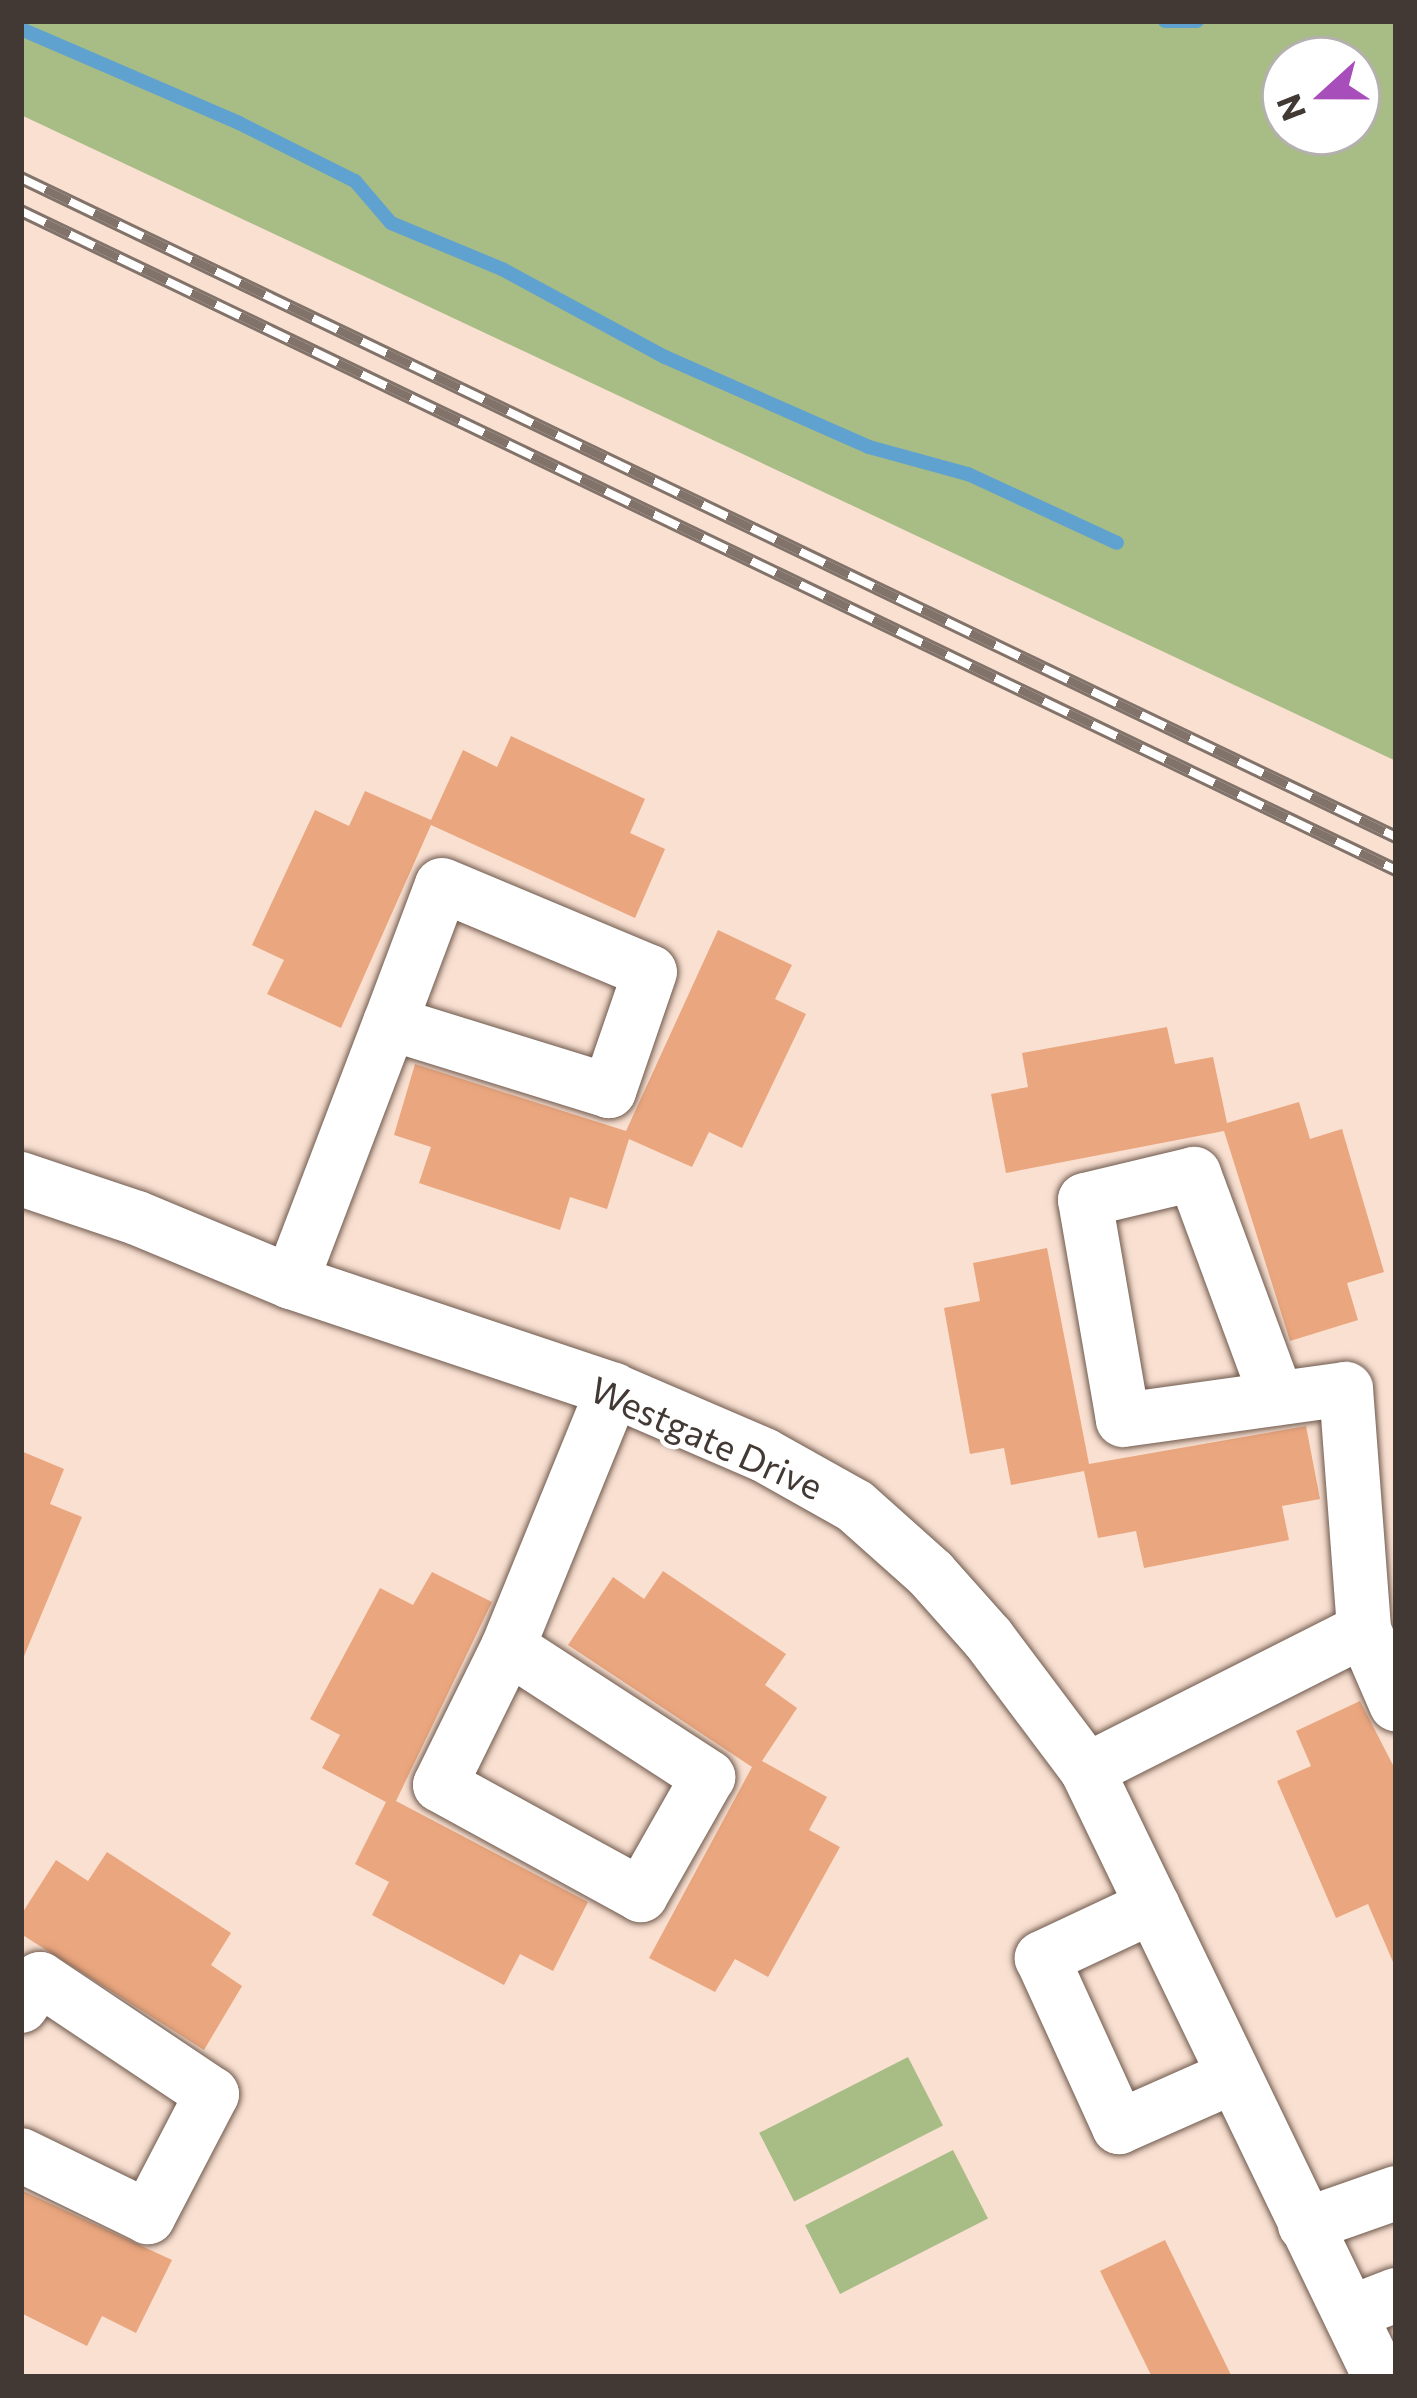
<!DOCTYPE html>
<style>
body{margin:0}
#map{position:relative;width:1417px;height:2398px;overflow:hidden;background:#f9e0d1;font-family:Commissioner,sans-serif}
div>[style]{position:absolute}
.green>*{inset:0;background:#a8bc85;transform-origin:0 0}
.stream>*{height:14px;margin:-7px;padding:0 7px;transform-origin:7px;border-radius:7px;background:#5fa2d0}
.building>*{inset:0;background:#eaa67e}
.roads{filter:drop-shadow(0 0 3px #6e594d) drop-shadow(0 0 3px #6e594d)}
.minor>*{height:54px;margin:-27px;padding:0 27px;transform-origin:27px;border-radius:27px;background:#fff}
.rail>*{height:14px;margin-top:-7px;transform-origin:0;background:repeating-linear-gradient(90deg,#fff 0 27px,#81726a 0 54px);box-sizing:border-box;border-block:3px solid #81726a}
span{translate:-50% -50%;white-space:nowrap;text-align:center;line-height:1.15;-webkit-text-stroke:9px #fff;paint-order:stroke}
.street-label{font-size:36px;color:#433934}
.frame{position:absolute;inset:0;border:24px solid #433934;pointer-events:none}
.north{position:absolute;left:1261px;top:36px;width:120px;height:120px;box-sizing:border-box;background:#fff;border:3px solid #b4b0ae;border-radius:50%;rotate:249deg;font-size:33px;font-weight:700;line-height:48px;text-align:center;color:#433934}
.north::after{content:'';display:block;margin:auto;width:42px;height:54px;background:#a84eba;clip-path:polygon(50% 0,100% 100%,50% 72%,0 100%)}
</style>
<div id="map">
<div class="green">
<i style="clip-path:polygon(evenodd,21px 21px,1396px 21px,1396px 761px,21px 115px,21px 21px,1285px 60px,1357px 60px,1357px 132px,1285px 132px,1285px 60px)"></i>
<i style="left:908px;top:2057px;width:77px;height:167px;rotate:63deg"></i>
<i style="left:953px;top:2150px;width:77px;height:166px;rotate:63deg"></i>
</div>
<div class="stream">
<i style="left:1165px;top:21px;width:32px"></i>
<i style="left:21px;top:29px;width:237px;rotate:23.3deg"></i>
<i style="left:239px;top:123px;width:130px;rotate:26.6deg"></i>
<i style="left:355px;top:181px;width:55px;rotate:49.4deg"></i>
<i style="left:391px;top:223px;width:120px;rotate:22.5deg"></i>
<i style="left:502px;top:269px;width:185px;rotate:28.4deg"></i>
<i style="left:665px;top:357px;width:223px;rotate:23.8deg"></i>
<i style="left:869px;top:447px;width:103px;rotate:15.3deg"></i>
<i style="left:968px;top:474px;width:164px;rotate:24.8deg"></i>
</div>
<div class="building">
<i style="clip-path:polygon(511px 736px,645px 799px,630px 833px,665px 849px,635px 918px,431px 825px,341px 1028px,267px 994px,284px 960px,252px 945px,315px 810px,349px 826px,365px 791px,431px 820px,463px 750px,497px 767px)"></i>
<i style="clip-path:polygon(718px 930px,792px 965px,775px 999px,806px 1014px,742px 1148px,709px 1132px,692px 1167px,629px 1139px,607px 1209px,570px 1197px,560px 1230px,419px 1183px,431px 1147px,394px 1135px,415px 1064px,626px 1131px)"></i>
<i style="clip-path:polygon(1167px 1027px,1175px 1064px,1213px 1057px,1227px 1123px,1299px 1102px,1310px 1139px,1342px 1129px,1384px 1272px,1347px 1283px,1358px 1320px,1290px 1341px,1224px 1131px,1006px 1173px,991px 1094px,1028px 1087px,1022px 1053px)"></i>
<i style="clip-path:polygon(1047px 1248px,1089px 1464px,1306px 1426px,1320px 1499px,1282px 1506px,1289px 1540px,1144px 1568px,1136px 1531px,1098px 1538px,1084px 1471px,1011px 1485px,1004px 1448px,970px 1454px,944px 1308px,980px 1301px,973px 1263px)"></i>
<i style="clip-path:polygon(21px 1451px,64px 1469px,50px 1504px,82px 1517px,22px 1661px)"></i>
<i style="clip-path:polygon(663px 1571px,786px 1654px,765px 1685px,797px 1708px,762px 1761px,827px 1797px,809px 1830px,840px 1847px,768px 1977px,735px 1959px,715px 1992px,649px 1958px,752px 1767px,568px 1645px,613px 1577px,644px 1599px)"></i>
<i style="clip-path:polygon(432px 1572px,492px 1602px,396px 1801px,588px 1902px,553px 1971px,520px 1954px,504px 1985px,372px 1915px,389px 1882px,355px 1864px,386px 1802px,322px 1768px,340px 1735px,310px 1719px,380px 1588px,413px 1605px)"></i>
<i style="clip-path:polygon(1360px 1701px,1396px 1771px,1396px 1969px,1368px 1904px,1336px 1918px,1277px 1781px,1311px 1766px,1296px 1731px)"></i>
<i style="clip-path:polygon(107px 1852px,231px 1933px,211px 1965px,242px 1986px,204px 2050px,21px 1934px,21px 1915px,56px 1860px,88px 1881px)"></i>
<i style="clip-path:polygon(21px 2190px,172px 2260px,136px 2333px,102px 2316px,87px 2346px,21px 2313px)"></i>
<i style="clip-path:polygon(1165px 2240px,1232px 2377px,1152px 2377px,1100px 2271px)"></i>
</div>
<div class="roads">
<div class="minor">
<i style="left:21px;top:1179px;width:122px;rotate:18.6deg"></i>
<i style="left:137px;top:1218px;width:167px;rotate:22.6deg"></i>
<i style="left:291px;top:1282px;width:340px;rotate:18.5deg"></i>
<i style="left:613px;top:1390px;width:164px;rotate:23.3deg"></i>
<i style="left:764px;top:1455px;width:104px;rotate:29.3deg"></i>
<i style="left:855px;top:1506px;width:102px;rotate:41.8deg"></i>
<i style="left:931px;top:1574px;width:86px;rotate:48.3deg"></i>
<i style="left:988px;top:1638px;width:165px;rotate:53.1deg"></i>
<i style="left:1087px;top:1770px;width:674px;rotate:64.23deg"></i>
<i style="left:291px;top:1282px;width:277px;rotate:-69.1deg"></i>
<i style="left:390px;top:1023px;width:147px;rotate:-69.4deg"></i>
<i style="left:442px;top:885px;width:225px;rotate:22.7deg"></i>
<i style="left:650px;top:972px;width:126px;rotate:109deg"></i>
<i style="left:609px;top:1091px;width:229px;rotate:-162.8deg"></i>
<i style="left:1277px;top:1398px;width:239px;rotate:-110.3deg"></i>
<i style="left:1194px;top:1174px;width:112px;rotate:166.6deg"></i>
<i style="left:1085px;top:1200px;width:223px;rotate:80.2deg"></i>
<i style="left:1123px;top:1420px;width:225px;rotate:-7.9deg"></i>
<i style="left:1346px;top:1389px;width:242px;rotate:85.7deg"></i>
<i style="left:508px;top:1647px;width:239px;rotate:33deg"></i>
<i style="left:708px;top:1777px;width:136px;rotate:119.6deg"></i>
<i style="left:641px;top:1895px;width:229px;rotate:-151.3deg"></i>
<i style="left:440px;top:1785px;width:154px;rotate:-63.8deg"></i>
<i style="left:508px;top:1647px;width:278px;rotate:-67.8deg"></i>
<i style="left:1087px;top:1770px;width:310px;rotate:-26.8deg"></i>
<i style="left:1364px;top:1630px;width:81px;rotate:66.6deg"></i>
<i style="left:1153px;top:1906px;width:123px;rotate:154.9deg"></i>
<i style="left:1042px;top:1958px;width:186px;rotate:65.5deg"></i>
<i style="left:1119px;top:2127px;width:126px;rotate:-23.9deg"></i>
<i style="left:21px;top:2006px;width:33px;rotate:-55deg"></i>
<i style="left:40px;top:1979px;width:207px;rotate:33.8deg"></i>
<i style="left:212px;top:2094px;width:139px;rotate:117.5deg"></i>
<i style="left:148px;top:2217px;width:141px;rotate:-154deg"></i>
<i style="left:1305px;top:2225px;width:96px;rotate:-19.4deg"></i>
<i style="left:1350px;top:2313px;width:49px;rotate:-21.4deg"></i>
</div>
</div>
<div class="rail">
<i style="left:21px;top:178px;width:1525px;rotate:25.61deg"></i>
<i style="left:21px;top:211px;width:1525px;rotate:25.61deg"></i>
</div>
<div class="street-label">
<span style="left:707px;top:1437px;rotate:24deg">Westgate Drive</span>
</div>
<div class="frame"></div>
<div class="north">N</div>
</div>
